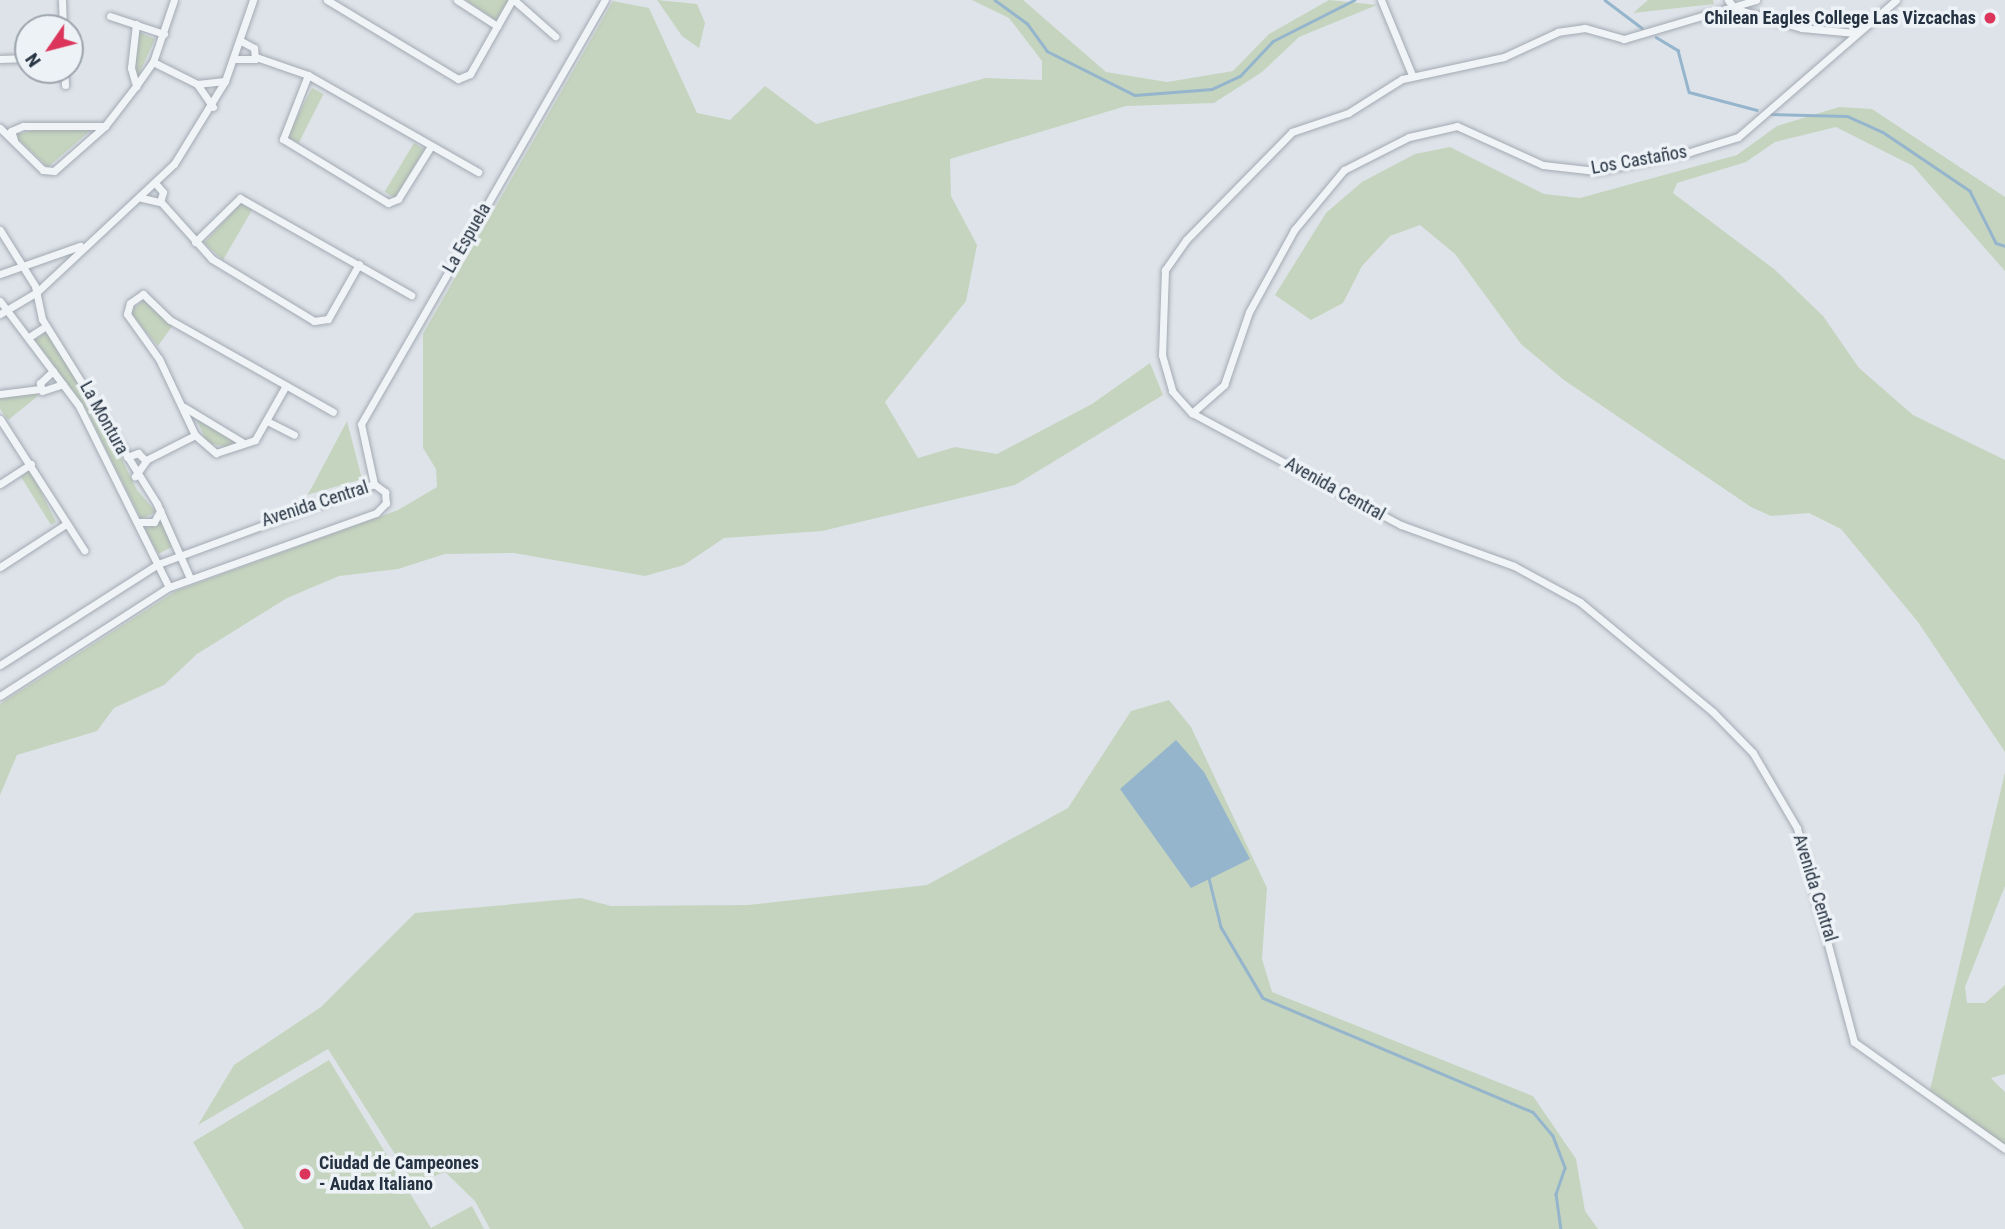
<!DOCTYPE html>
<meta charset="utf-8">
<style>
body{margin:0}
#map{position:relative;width:2005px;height:1229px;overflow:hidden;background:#dee3e9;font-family:"Roboto Condensed",sans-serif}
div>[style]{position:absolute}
.green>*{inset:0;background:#c5d4be;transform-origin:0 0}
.water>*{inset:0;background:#95b5cd}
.stream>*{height:2.5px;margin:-1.25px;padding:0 1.25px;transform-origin:1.25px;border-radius:1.25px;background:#95b5cd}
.roads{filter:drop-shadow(0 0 2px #a3aab3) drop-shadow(0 0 2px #a3aab3)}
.minor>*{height:7px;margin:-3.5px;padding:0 3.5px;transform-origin:3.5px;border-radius:3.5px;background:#f1f4f7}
.dots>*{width:19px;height:19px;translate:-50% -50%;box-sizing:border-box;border:4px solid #edf2f6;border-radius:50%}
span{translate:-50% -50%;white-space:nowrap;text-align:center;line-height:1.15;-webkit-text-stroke:7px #edf2f6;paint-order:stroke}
.poi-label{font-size:18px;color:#253241;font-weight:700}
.right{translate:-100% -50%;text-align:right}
.left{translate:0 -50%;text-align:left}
.street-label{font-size:18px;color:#253241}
.north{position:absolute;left:14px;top:14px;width:70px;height:70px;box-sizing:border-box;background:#edf2f6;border:2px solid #9da5ae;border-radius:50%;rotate:235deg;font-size:19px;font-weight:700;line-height:28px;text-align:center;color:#253241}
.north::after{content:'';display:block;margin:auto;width:24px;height:32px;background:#dc355c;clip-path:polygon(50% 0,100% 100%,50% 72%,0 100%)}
</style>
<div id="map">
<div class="green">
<i style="clip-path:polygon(466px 0,508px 0,509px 1px,497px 21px)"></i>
<i style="clip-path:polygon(657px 0,697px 4px,705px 23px,699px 48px,682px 36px)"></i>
<i style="clip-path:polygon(972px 0,1023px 0,1106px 72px,1167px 82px,1233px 71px,1269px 34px,1329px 0,1377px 5px,1299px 37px,1262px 72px,1214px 103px,1126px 106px,950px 159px,951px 196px,977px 245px,966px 301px,885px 402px,918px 458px,955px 447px,997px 454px,1092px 404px,1150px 363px,1163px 395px,1015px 485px,822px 531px,724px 538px,684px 565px,645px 576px,514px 553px,445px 554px,398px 569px,339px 576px,287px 598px,197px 654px,164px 685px,114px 708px,97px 731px,17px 755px,0 795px,0 704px,176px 591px,398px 510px,437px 487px,436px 469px,423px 448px,423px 334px,613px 1px,649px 8px,697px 113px,730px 120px,765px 86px,816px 124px,986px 78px,1042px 80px,1042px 61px,1009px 18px)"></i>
<i style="clip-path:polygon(1648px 0,1713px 0,1714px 4px,1633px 13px)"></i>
<i style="clip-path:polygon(138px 32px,155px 39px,138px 76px,134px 67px)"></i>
<i style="left:312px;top:88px;width:13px;height:55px;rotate:27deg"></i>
<i style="clip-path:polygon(1839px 107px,1872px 109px,2005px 197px,2005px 271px,1913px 166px,1836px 127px,1775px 142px,1746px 162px,1677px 183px,1673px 193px,1774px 269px,1823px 316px,1859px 368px,1913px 415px,2005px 460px,2005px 752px,1918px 622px,1841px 529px,1809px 513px,1771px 516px,1751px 507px,1564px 380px,1521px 344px,1455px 254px,1420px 225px,1390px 236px,1362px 266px,1343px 303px,1311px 320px,1275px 295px,1326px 213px,1362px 182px,1415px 154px,1450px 147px,1544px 194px,1580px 198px,1737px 155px,1777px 126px)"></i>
<i style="clip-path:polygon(42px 128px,92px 129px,48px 167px,14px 135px)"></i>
<i style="left:414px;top:143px;width:12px;height:57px;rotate:31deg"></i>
<i style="clip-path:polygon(241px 203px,252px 210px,223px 260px,204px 243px)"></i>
<i style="clip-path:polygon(145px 299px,173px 325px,158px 346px,130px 312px)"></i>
<i style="clip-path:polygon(46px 332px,95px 404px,137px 490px,156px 512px,141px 519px,86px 409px,35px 340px)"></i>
<i style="clip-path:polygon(35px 391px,38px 396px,8px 420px,0 409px,0 397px)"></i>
<i style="clip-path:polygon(196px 418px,235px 441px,227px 447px,207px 443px)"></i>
<i style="clip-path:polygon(347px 421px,362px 479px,307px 495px,312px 487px)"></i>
<i style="clip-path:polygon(30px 470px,56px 522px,51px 525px,21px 477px)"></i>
<i style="clip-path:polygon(160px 519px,172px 547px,158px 554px,145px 529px)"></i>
<i style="clip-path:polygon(1169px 700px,1191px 727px,1267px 888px,1262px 959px,1272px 992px,1533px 1096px,1576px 1159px,1585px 1211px,1598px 1229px,490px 1229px,475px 1201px,445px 1172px,414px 1184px,328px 1049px,198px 1125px,234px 1065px,321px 1007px,415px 913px,581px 898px,611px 906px,748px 905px,927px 885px,1068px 808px,1131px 711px)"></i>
<i style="clip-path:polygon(2005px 772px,2005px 886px,1965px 987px,1967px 1003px,1985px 1003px,2005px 985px,2005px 1074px,1991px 1078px,2005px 1092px,2005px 1146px,1930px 1090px)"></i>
<i style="clip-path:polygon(329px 1060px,431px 1228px,472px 1206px,484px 1229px,244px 1229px,193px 1142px)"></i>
</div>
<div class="water">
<i style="clip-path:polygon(1176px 740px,1204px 772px,1250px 859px,1191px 888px,1120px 789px)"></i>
</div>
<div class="stream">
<i style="left:995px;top:0;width:39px;rotate:36deg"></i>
<i style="left:1027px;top:23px;width:34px;rotate:54deg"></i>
<i style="left:1047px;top:51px;width:98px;rotate:26.6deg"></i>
<i style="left:1135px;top:95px;width:77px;rotate:-4.5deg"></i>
<i style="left:1212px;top:89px;width:31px;rotate:-25deg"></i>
<i style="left:1240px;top:76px;width:48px;rotate:-46.7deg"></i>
<i style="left:1273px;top:41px;width:91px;rotate:-26.8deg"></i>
<i style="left:1605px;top:0;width:46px;rotate:37.1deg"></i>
<i style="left:1656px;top:37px;width:26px;rotate:31deg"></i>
<i style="left:1678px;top:50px;width:43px;rotate:75.3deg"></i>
<i style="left:1689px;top:92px;width:70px;rotate:14.8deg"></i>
<i style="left:1771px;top:114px;width:76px;rotate:1.5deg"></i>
<i style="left:1847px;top:116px;width:39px;rotate:24deg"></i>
<i style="left:1883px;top:132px;width:105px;rotate:34.1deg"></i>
<i style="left:1970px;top:191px;width:58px;rotate:63.4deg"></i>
<i style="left:1996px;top:243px;width:9px;rotate:18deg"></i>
<i style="left:1209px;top:878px;width:50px;rotate:76.2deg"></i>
<i style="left:1221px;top:927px;width:82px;rotate:59.4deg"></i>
<i style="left:1263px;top:998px;width:293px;rotate:22.9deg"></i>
<i style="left:1533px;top:1112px;width:31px;rotate:50deg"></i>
<i style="left:1553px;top:1136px;width:34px;rotate:69deg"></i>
<i style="left:1565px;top:1168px;width:28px;rotate:109deg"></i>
<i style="left:1556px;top:1194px;width:35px;rotate:82deg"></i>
</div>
<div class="roads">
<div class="minor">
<i style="left:62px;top:0;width:28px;rotate:88deg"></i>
<i style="left:327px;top:0;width:153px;rotate:31.1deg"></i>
<i style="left:458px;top:79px;width:13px;rotate:-23deg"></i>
<i style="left:470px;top:74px;width:85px;rotate:-60.4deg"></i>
<i style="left:457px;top:0;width:48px;rotate:33deg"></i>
<i style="left:514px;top:0;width:55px;rotate:41.3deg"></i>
<i style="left:1381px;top:0;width:81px;rotate:67.5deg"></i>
<i style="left:1728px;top:0;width:11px;rotate:52deg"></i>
<i style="left:1756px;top:0;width:138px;rotate:163.5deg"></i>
<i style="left:1624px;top:39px;width:41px;rotate:-164.2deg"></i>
<i style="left:1585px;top:28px;width:27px;rotate:172deg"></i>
<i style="left:1558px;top:32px;width:60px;rotate:155.2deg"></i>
<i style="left:1504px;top:57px;width:104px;rotate:167.8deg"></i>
<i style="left:1402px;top:79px;width:64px;rotate:147.8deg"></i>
<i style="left:1348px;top:113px;width:59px;rotate:161.3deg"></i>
<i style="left:1292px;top:132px;width:151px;rotate:134.5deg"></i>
<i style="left:1186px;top:240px;width:37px;rotate:125deg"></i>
<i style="left:1165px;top:270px;width:85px;rotate:92deg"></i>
<i style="left:1162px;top:355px;width:37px;rotate:74deg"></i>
<i style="left:1172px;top:391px;width:30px;rotate:48deg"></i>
<i style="left:1192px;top:413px;width:237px;rotate:28.2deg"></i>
<i style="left:1401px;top:525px;width:120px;rotate:19.9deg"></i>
<i style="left:1514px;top:566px;width:75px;rotate:28.6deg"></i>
<i style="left:1580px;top:602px;width:173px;rotate:39.6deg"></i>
<i style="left:1713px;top:712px;width:57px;rotate:45.7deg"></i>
<i style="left:1753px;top:753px;width:87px;rotate:59.6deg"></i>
<i style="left:1797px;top:828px;width:221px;rotate:75.1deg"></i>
<i style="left:1854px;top:1042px;width:185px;rotate:35.3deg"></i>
<i style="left:1736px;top:9px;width:69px;rotate:16.1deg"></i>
<i style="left:1802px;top:28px;width:53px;rotate:5.4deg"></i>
<i style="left:110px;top:16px;width:57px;rotate:18.4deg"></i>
<i style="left:136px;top:24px;width:44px;rotate:96.5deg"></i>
<i style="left:131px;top:68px;width:19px;rotate:74deg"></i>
<i style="left:256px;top:57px;width:55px;rotate:19.1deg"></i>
<i style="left:308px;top:75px;width:196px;rotate:29.7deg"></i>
<i style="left:0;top:59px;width:28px;rotate:-2deg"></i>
<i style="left:235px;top:59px;width:20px"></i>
<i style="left:255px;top:59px;width:11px;rotate:-95deg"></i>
<i style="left:254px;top:48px;width:15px;rotate:-152deg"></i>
<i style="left:153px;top:62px;width:49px;rotate:26.6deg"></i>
<i style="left:197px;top:84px;width:28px;rotate:55deg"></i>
<i style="left:64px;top:70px;width:15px;rotate:86deg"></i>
<i style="left:308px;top:75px;width:69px;rotate:111.3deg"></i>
<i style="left:283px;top:139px;width:123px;rotate:31.4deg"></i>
<i style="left:388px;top:203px;width:11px;rotate:-22deg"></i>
<i style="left:398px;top:199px;width:62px;rotate:-58.1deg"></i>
<i style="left:197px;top:84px;width:28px;rotate:-6deg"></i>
<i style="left:0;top:128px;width:60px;rotate:44.3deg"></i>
<i style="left:43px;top:170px;width:11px;rotate:5deg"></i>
<i style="left:54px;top:171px;width:68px;rotate:-41.4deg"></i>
<i style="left:105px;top:126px;width:51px;rotate:-52.2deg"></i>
<i style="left:136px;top:86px;width:29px;rotate:-55deg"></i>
<i style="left:153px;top:62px;width:65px;rotate:-71.3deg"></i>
<i style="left:14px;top:140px;width:9px;rotate:-108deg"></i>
<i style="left:11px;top:131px;width:13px;rotate:-23deg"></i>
<i style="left:23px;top:126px;width:82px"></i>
<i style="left:142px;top:198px;width:18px;rotate:13deg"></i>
<i style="left:160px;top:202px;width:10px;rotate:-73deg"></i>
<i style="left:163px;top:192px;width:11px;rotate:-131deg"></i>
<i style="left:160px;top:201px;width:78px;rotate:48.1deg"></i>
<i style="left:212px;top:259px;width:119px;rotate:31.3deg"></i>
<i style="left:314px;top:321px;width:14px;rotate:-8deg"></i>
<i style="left:328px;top:319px;width:63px;rotate:-60.6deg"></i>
<i style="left:0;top:230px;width:66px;rotate:58deg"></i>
<i style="left:35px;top:286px;width:34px;rotate:78deg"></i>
<i style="left:42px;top:319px;width:218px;rotate:58.1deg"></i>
<i style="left:157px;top:504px;width:81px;rotate:66deg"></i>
<i style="left:195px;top:242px;width:63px;rotate:-44.4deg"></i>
<i style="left:240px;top:198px;width:197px;rotate:29.6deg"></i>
<i style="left:0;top:274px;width:85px;rotate:-19.3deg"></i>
<i style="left:0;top:301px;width:131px;rotate:53deg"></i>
<i style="left:79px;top:406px;width:202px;rotate:63.6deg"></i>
<i style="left:0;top:314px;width:43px;rotate:-30.7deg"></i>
<i style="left:37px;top:292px;width:187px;rotate:-43.1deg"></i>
<i style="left:174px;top:164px;width:97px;rotate:-58.4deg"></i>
<i style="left:225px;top:81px;width:86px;rotate:-70.9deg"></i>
<i style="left:29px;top:337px;width:20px;rotate:-33deg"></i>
<i style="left:53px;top:371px;width:18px;rotate:137deg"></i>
<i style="left:40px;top:383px;width:8px;rotate:76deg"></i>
<i style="left:42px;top:391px;width:22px;rotate:-18deg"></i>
<i style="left:0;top:394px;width:40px;rotate:-7.1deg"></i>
<i style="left:184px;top:407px;width:68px;rotate:31.1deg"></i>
<i style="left:1192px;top:413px;width:43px;rotate:-41.2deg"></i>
<i style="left:1224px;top:385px;width:77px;rotate:-71.1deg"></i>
<i style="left:1249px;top:312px;width:94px;rotate:-61.2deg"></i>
<i style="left:1294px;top:230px;width:78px;rotate:-50.2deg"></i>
<i style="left:1344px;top:170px;width:73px;rotate:-26.9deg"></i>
<i style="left:1409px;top:137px;width:49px;rotate:-12.9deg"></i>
<i style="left:1457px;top:126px;width:94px;rotate:24.4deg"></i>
<i style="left:1543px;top:165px;width:53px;rotate:6.5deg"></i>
<i style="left:1596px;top:171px;width:96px;rotate:-11.4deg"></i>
<i style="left:1690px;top:152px;width:50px;rotate:-17.4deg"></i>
<i style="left:1738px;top:137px;width:209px;rotate:-40.9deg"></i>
<i style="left:0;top:419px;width:156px;rotate:57.3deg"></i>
<i style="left:269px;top:422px;width:28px;rotate:27deg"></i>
<i style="left:195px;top:435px;width:84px;rotate:-115.3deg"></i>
<i style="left:159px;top:359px;width:55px;rotate:-125.4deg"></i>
<i style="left:127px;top:314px;width:11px;rotate:-75deg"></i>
<i style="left:130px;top:303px;width:16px;rotate:-35deg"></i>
<i style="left:143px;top:294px;width:37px;rotate:44deg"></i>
<i style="left:170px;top:320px;width:187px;rotate:29.4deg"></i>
<i style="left:127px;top:457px;width:12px;rotate:-20deg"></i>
<i style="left:138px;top:453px;width:11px;rotate:45deg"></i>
<i style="left:146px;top:461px;width:19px;rotate:126deg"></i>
<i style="left:146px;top:460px;width:55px;rotate:-27deg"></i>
<i style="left:195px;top:435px;width:28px;rotate:41deg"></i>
<i style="left:216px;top:453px;width:41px;rotate:-18.4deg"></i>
<i style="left:255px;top:440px;width:61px;rotate:-60.5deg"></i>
<i style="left:0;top:484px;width:37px;rotate:-33deg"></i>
<i style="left:374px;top:484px;width:61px;rotate:-102.2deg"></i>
<i style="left:361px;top:424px;width:489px;rotate:-60.1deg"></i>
<i style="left:138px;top:522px;width:16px"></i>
<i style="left:154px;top:522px;width:13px;rotate:-61deg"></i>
<i style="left:0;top:567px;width:79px;rotate:-33.1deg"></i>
<i style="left:0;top:665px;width:188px;rotate:-32.6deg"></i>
<i style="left:158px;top:564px;width:230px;rotate:-20.3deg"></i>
<i style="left:374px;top:484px;width:14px;rotate:36deg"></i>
<i style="left:385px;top:492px;width:11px;rotate:85deg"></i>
<i style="left:386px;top:503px;width:14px;rotate:135deg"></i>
<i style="left:376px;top:513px;width:220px;rotate:160.3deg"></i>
<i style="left:169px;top:587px;width:201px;rotate:147.2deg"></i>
</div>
</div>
<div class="dots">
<i style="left:1990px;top:18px;background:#dc355c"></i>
<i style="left:305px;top:1174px;background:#dc355c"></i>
</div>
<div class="poi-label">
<span class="right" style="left:1976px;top:18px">Chilean Eagles College Las Vizcachas</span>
<span class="left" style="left:319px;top:1174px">Ciudad de Campeones<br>- Audax Italiano</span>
</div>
<div class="street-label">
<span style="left:1639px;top:160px;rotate:-10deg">Los Castaños</span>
<span style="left:467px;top:238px;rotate:-60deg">La Espuela</span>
<span style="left:104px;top:418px;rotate:61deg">La Montura</span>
<span style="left:1335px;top:489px;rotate:29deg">Avenida Central</span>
<span style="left:315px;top:504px;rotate:-18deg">Avenida Central</span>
<span style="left:1815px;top:888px;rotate:73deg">Avenida Central</span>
</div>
<div class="north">N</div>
</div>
